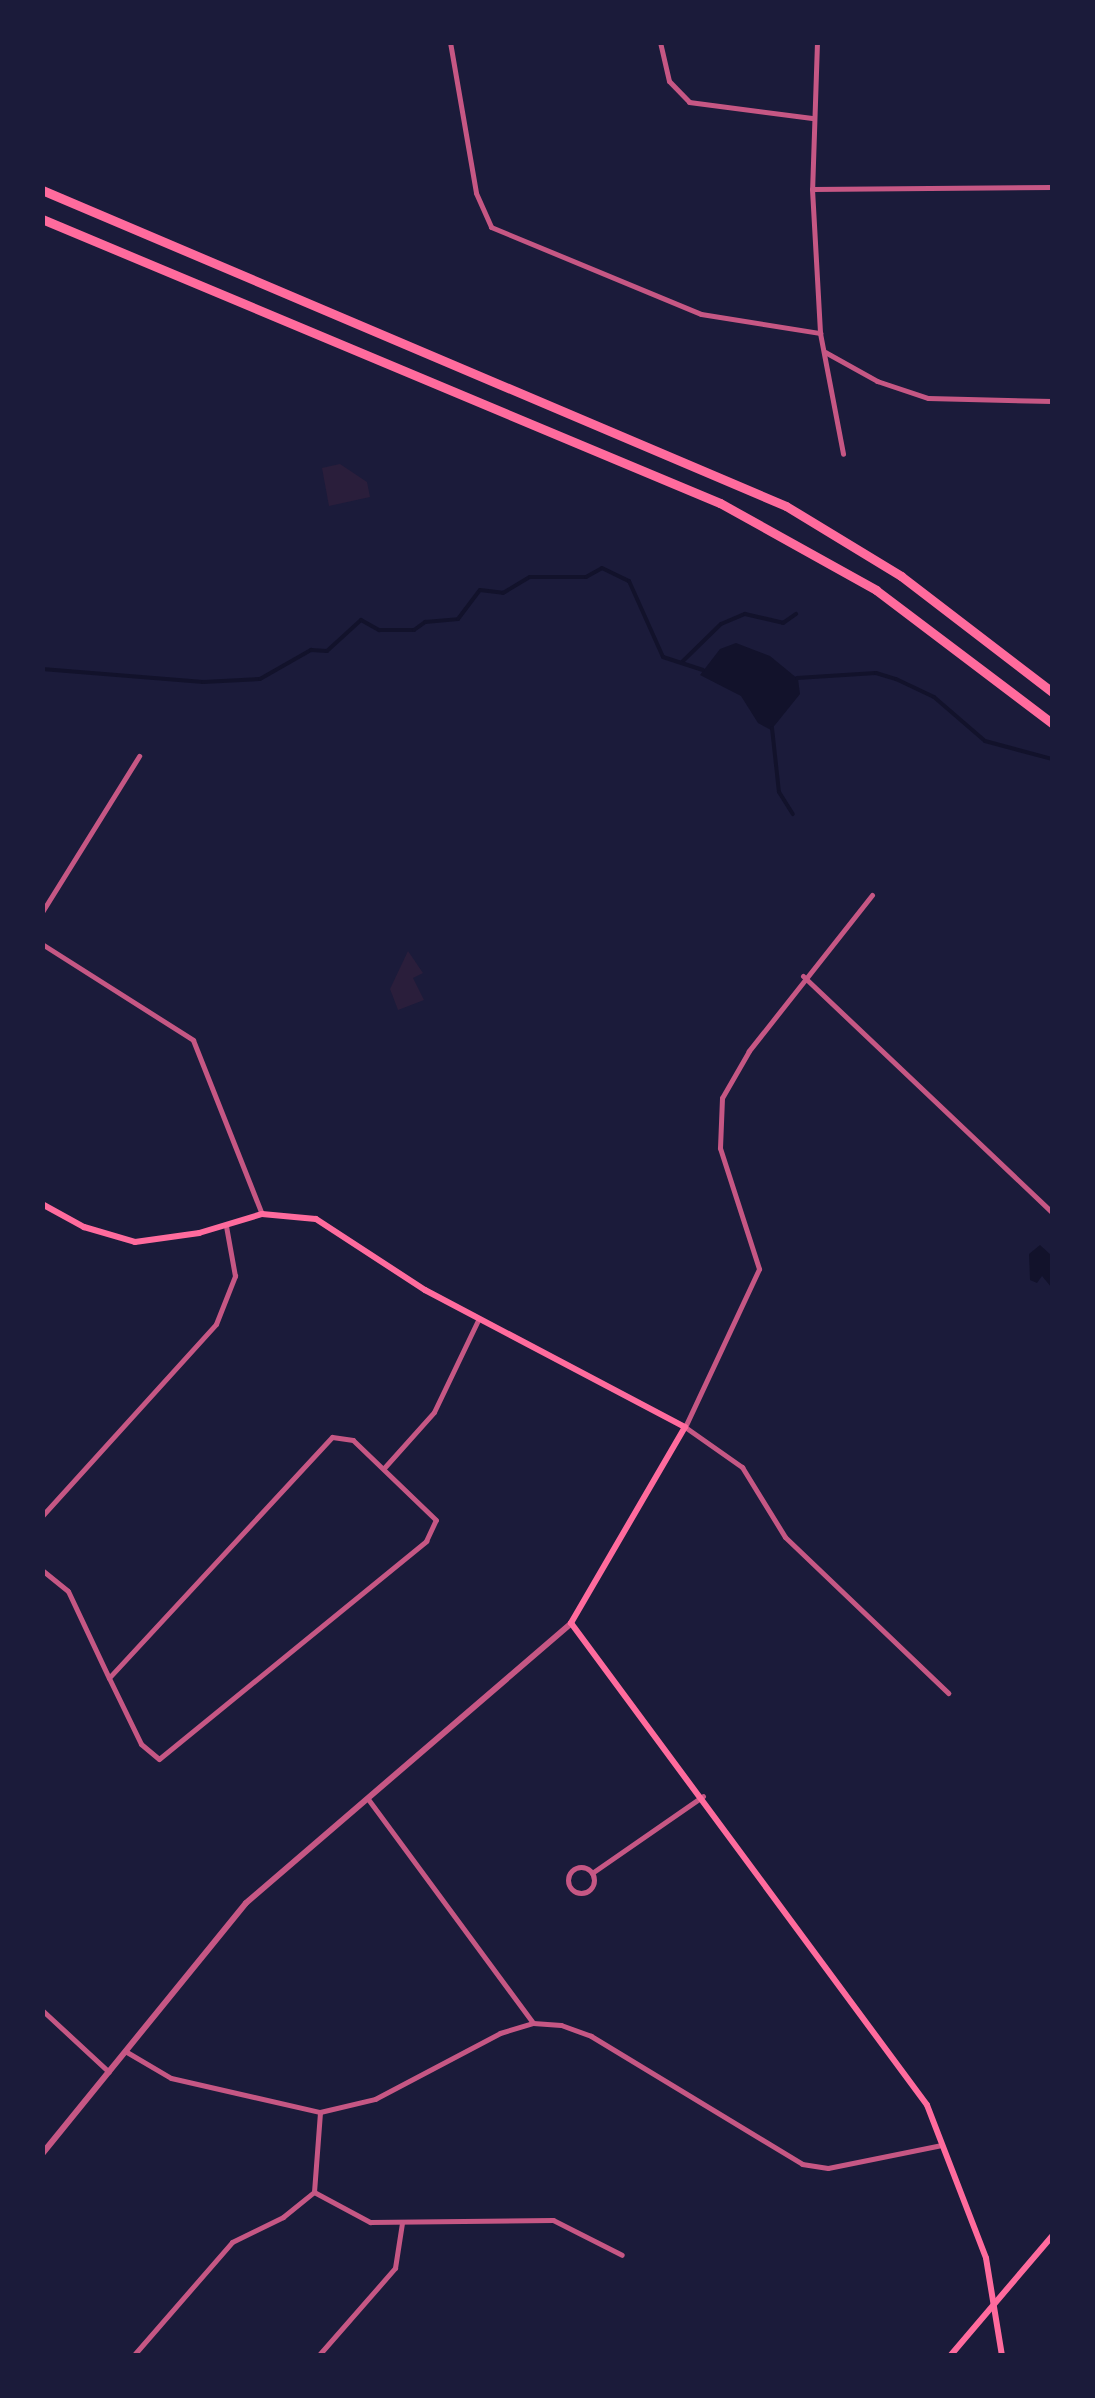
<!DOCTYPE html>
<style>
body{margin:0}
#map{position:relative;width:1095px;height:2398px;overflow:hidden;background:#1b1b3a;font-family:"Nunito Sans",sans-serif}
div>[style]{position:absolute}
.green>*{inset:0;background:#2a1e3b}
.water>*{inset:0;background:#12122b}
.stream>*{height:4px;margin:-2px;padding:0 2px;transform-origin:2px;border-radius:2px;background:#12122b}
.minor>*{height:5px;margin:-2.5px;padding:0 2.5px;transform-origin:2.5px;border-radius:2.5px;background:#c65784}
.minor>.ring{margin:-2.5px;padding:0;box-sizing:content-box;background:none;border:5px solid #c65784;border-radius:50%}
.tertiary>*{height:6px;margin:-3px;padding:0 3px;transform-origin:3px;border-radius:3px;background:#c65784}
.secondary>*{height:6px;margin:-3px;padding:0 3px;transform-origin:3px;border-radius:3px;background:#ff6b9d}
.motorway>*{height:9px;margin:-4.5px;padding:0 4.5px;transform-origin:4.5px;border-radius:4.5px;background:#ff6b9d}
span{translate:-50% -50%;white-space:nowrap;text-align:center;line-height:1.15;-webkit-text-stroke:8px #1b1b3a;paint-order:stroke}
.frame{position:absolute;inset:0;border:45px solid #1b1b3a;pointer-events:none}
</style>
<div id="map">
<div class="green">
<i style="clip-path:polygon(340px 464px,367px 482px,370px 497px,329px 506px,322px 468px)"></i>
<i style="clip-path:polygon(408px 951px,423px 973px,413px 978px,424px 1000px,398px 1010px,390px 989px)"></i>
</div>
<div class="water">
<i style="clip-path:polygon(736px 643px,770px 656px,798px 679px,800px 694px,771px 730px,758px 723px,741px 696px,700px 675px,720px 649px)"></i>
<i style="clip-path:polygon(1040px 1245px,1052px 1256px,1052px 1288px,1042px 1276px,1037px 1283px,1030px 1280px,1029px 1254px)"></i>
</div>
<div class="stream">
<i style="left:682px;top:662px;width:54px;rotate:-44.3deg"></i>
<i style="left:721px;top:624px;width:26px;rotate:-23deg"></i>
<i style="left:745px;top:614px;width:39px;rotate:13deg"></i>
<i style="left:783px;top:623px;width:16px;rotate:-35deg"></i>
<i style="left:42px;top:669px;width:162px;rotate:4.6deg"></i>
<i style="left:203px;top:682px;width:57px;rotate:-3deg"></i>
<i style="left:260px;top:679px;width:59px;rotate:-29.6deg"></i>
<i style="left:311px;top:650px;width:16px;rotate:4deg"></i>
<i style="left:327px;top:651px;width:46px;rotate:-42.4deg"></i>
<i style="left:361px;top:620px;width:21px;rotate:29deg"></i>
<i style="left:379px;top:630px;width:35px"></i>
<i style="left:414px;top:630px;width:14px;rotate:-36deg"></i>
<i style="left:425px;top:622px;width:33px;rotate:-5deg"></i>
<i style="left:458px;top:619px;width:36px;rotate:-53deg"></i>
<i style="left:480px;top:590px;width:23px;rotate:7deg"></i>
<i style="left:503px;top:593px;width:31px;rotate:-31deg"></i>
<i style="left:530px;top:577px;width:56px"></i>
<i style="left:586px;top:577px;width:18px;rotate:-29deg"></i>
<i style="left:602px;top:568px;width:30px;rotate:26deg"></i>
<i style="left:629px;top:581px;width:83px;rotate:65.9deg"></i>
<i style="left:663px;top:657px;width:42px;rotate:18deg"></i>
<i style="left:797px;top:678px;width:79px;rotate:-3.6deg"></i>
<i style="left:876px;top:673px;width:21px;rotate:17deg"></i>
<i style="left:896px;top:679px;width:42px;rotate:25.3deg"></i>
<i style="left:934px;top:697px;width:67px;rotate:40.8deg"></i>
<i style="left:985px;top:741px;width:69px;rotate:15deg"></i>
<i style="left:772px;top:728px;width:64px;rotate:83.8deg"></i>
<i style="left:779px;top:792px;width:26px;rotate:58deg"></i>
</div>
<div class="minor">
<i style="left:450px;top:42px;width:153px;rotate:80.2deg"></i>
<i style="left:476px;top:193px;width:37px;rotate:66deg"></i>
<i style="left:491px;top:227px;width:227px;rotate:22.5deg"></i>
<i style="left:701px;top:314px;width:121px;rotate:9.1deg"></i>
<i style="left:660px;top:42px;width:40px;rotate:77deg"></i>
<i style="left:669px;top:81px;width:29px;rotate:46deg"></i>
<i style="left:689px;top:102px;width:124px;rotate:7.4deg"></i>
<i style="left:817px;top:42px;width:147px;rotate:91.9deg"></i>
<i style="left:812px;top:189px;width:144px;rotate:86.8deg"></i>
<i style="left:820px;top:333px;width:123px;rotate:79.2deg"></i>
<i style="left:1052px;top:42px;width:145px;rotate:90deg"></i>
<i style="left:812px;top:189px;width:240px;rotate:-0.5deg"></i>
<i style="left:825px;top:352px;width:60px;rotate:29.1deg"></i>
<i style="left:877px;top:381px;width:54px;rotate:18.4deg"></i>
<i style="left:928px;top:398px;width:124px;rotate:1.4deg"></i>
<i style="left:872px;top:895px;width:199px;rotate:128.3deg"></i>
<i style="left:749px;top:1051px;width:54px;rotate:119.9deg"></i>
<i style="left:722px;top:1098px;width:50px;rotate:92.3deg"></i>
<i style="left:720px;top:1148px;width:127px;rotate:72.1deg"></i>
<i style="left:759px;top:1269px;width:174px;rotate:115.1deg"></i>
<i style="left:685px;top:1427px;width:70px;rotate:35.1deg"></i>
<i style="left:742px;top:1467px;width:82px;rotate:58.4deg"></i>
<i style="left:785px;top:1537px;width:226px;rotate:43.7deg"></i>
<i style="left:42px;top:912px;width:184px;rotate:-58.1deg"></i>
<i style="left:42px;top:944px;width:179px;rotate:32.4deg"></i>
<i style="left:193px;top:1040px;width:187px;rotate:68.4deg"></i>
<i style="left:803px;top:976px;width:343px;rotate:43.5deg"></i>
<i style="left:384px;top:1468px;width:75px;rotate:-48.2deg"></i>
<i style="left:434px;top:1412px;width:102px;rotate:-64.4deg"></i>
<i style="left:42px;top:1516px;width:259px;rotate:-47.8deg"></i>
<i style="left:216px;top:1324px;width:52px;rotate:-68.4deg"></i>
<i style="left:235px;top:1276px;width:51px;rotate:-100.2deg"></i>
<i style="left:42px;top:1570px;width:33px;rotate:39deg"></i>
<i style="left:68px;top:1591px;width:96px;rotate:64.8deg"></i>
<i style="left:109px;top:1678px;width:73px;rotate:64.1deg"></i>
<i style="left:141px;top:1744px;width:23px;rotate:40deg"></i>
<i style="left:159px;top:1759px;width:345px;rotate:-39.2deg"></i>
<i style="left:426px;top:1541px;width:23px;rotate:-65deg"></i>
<i style="left:436px;top:1520px;width:115px;rotate:-136.1deg"></i>
<i style="left:353px;top:1440px;width:21px;rotate:-172deg"></i>
<i style="left:332px;top:1437px;width:328px;rotate:132.8deg"></i>
<i style="left:368px;top:1799px;width:278px;rotate:53.6deg"></i>
<i class="ring" style="left:568px;top:1867px;width:21px;height:21px"></i>
<i style="left:592px;top:1873px;width:135px;rotate:-34.7deg"></i>
<i style="left:42px;top:2010px;width:91px;rotate:42.8deg"></i>
<i style="left:125px;top:2051px;width:53px;rotate:30.4deg"></i>
<i style="left:171px;top:2078px;width:153px;rotate:12.9deg"></i>
<i style="left:320px;top:2112px;width:57px;rotate:-13.3deg"></i>
<i style="left:375px;top:2099px;width:141px;rotate:-27.8deg"></i>
<i style="left:500px;top:2033px;width:34px;rotate:-17deg"></i>
<i style="left:533px;top:2023px;width:28px;rotate:4deg"></i>
<i style="left:561px;top:2025px;width:32px;rotate:20deg"></i>
<i style="left:591px;top:2036px;width:247px;rotate:31.2deg"></i>
<i style="left:802px;top:2164px;width:26px;rotate:9deg"></i>
<i style="left:828px;top:2168px;width:116px;rotate:-11.4deg"></i>
<i style="left:314px;top:2192px;width:64px;rotate:28.2deg"></i>
<i style="left:370px;top:2222px;width:183px;rotate:-0.6deg"></i>
<i style="left:553px;top:2220px;width:77px;rotate:26.9deg"></i>
<i style="left:133px;top:2356px;width:151px;rotate:-49deg"></i>
<i style="left:232px;top:2242px;width:57px;rotate:-26.1deg"></i>
<i style="left:283px;top:2217px;width:40px;rotate:-39deg"></i>
<i style="left:314px;top:2192px;width:80px;rotate:-85.7deg"></i>
<i style="left:318px;top:2356px;width:117px;rotate:-48.8deg"></i>
<i style="left:395px;top:2268px;width:46px;rotate:-81.2deg"></i>
</div>
<div class="tertiary">
<i style="left:42px;top:2154px;width:323px;rotate:-50.9deg"></i>
<i style="left:246px;top:1903px;width:429px;rotate:-40.7deg"></i>
</div>
<div class="secondary">
<i style="left:42px;top:1204px;width:48px;rotate:28.7deg"></i>
<i style="left:84px;top:1227px;width:53px;rotate:16.4deg"></i>
<i style="left:135px;top:1242px;width:65px;rotate:-8deg"></i>
<i style="left:199px;top:1233px;width:66px;rotate:-16.8deg"></i>
<i style="left:262px;top:1214px;width:54px;rotate:5.3deg"></i>
<i style="left:316px;top:1219px;width:130px;rotate:33.1deg"></i>
<i style="left:425px;top:1290px;width:294px;rotate:27.8deg"></i>
<i style="left:685px;top:1427px;width:227px;rotate:120.2deg"></i>
<i style="left:571px;top:1623px;width:599px;rotate:53.55deg"></i>
<i style="left:927px;top:2105px;width:164px;rotate:68.9deg"></i>
<i style="left:986px;top:2258px;width:99px;rotate:80.7deg"></i>
<i style="left:950px;top:2356px;width:157px;rotate:-49.6deg"></i>
</div>
<div class="motorway">
<i style="left:42px;top:190px;width:808px;rotate:23.01deg"></i>
<i style="left:786px;top:506px;width:135px;rotate:31.3deg"></i>
<i style="left:901px;top:576px;width:190px;rotate:37.5deg"></i>
<i style="left:42px;top:219px;width:735px;rotate:22.73deg"></i>
<i style="left:720px;top:503px;width:179px;rotate:29.1deg"></i>
<i style="left:876px;top:590px;width:221px;rotate:37.1deg"></i>
</div>
<div class="frame"></div>
</div>
